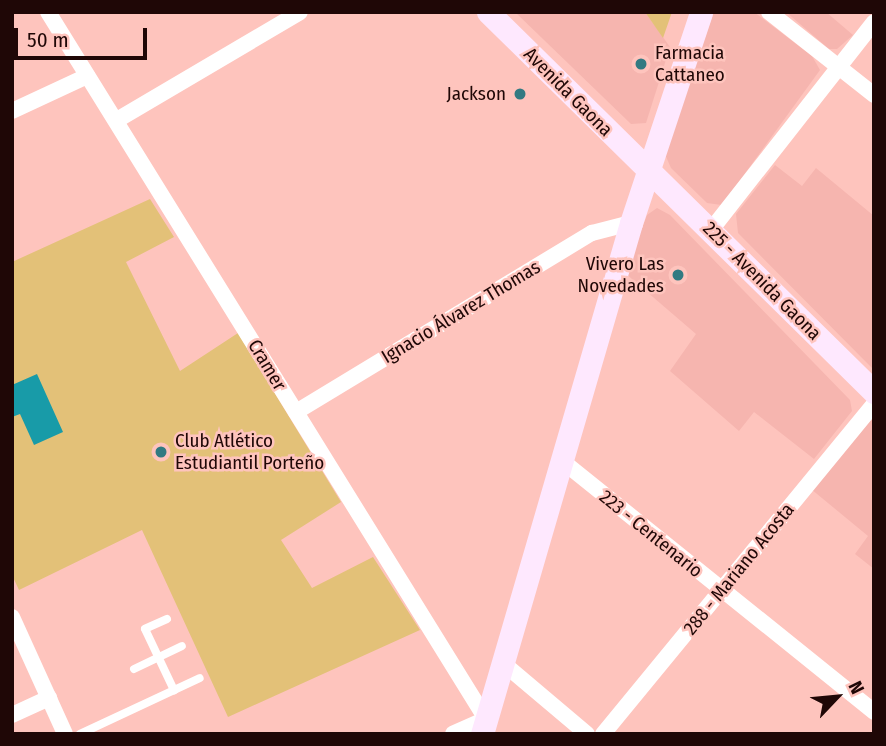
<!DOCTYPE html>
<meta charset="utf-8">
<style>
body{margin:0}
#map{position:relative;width:886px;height:746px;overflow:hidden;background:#fec4bd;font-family:"Fira Sans Condensed",sans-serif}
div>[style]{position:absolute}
.built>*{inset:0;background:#f6b5af}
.green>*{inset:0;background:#e3c178}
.water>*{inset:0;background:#189ba8}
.service>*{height:8px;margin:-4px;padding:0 4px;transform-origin:4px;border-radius:4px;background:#fff}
.minor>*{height:16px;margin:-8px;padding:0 8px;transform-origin:8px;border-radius:8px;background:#fff}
.secondary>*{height:23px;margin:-11.5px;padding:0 11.5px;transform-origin:11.5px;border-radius:11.5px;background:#fee8fe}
.dots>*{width:19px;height:19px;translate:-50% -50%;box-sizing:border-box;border:4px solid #fec4bd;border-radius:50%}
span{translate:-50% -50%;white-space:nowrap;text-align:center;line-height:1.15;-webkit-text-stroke:5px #fec4bd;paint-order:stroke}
.poi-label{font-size:19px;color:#1f0706}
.left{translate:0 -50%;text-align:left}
.right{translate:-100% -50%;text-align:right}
.street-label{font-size:19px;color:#1f0706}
.frame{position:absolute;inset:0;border:14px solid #1f0706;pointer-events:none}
.north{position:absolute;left:802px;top:662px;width:70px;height:70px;-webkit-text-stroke:5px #fec4bd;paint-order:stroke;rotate:64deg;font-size:19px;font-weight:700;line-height:28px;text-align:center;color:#1f0706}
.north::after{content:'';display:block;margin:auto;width:24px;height:32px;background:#1f0706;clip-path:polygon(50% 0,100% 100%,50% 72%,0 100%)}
.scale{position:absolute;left:14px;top:28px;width:133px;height:32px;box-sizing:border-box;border:4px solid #1f0706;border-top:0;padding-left:9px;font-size:21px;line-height:24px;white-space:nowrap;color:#1f0706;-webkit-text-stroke:5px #fec4bd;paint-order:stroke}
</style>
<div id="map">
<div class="built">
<i style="clip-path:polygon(515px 12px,645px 12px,670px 47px,646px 123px,631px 124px)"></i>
<i style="clip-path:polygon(714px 12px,754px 12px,812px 56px,820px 70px,722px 205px,707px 203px,671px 168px,664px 152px)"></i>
<i style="clip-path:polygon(786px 12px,826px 12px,853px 35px,837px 49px,829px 49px)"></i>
<i style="clip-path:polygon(775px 165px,802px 186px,816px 168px,874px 216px,874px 370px,738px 233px,736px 214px)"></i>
<i style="clip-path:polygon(657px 208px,670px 215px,850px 400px,852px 411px,814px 459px,754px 412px,739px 431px,670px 371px,696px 334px,625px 273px,647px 215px)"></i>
<i style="clip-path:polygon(869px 420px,874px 421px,874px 569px,855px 554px,868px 536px,811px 489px)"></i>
</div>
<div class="green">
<i style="clip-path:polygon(645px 12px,672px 12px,663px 38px)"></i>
<i style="clip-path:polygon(150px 199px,174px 237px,126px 262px,180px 371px,238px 333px,341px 502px,281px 540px,312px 588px,373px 557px,420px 630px,228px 717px,142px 530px,19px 590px,12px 575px,12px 262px)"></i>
</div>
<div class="water">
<i style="clip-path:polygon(37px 374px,63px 432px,34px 445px,20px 414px,12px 417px,12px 385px)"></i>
</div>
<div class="service">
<i style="left:167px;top:619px;width:24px;rotate:156deg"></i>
<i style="left:145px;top:629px;width:68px;rotate:64.6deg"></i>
<i style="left:134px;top:669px;width:53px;rotate:-25.6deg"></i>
<i style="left:80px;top:734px;width:132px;rotate:-25deg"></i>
</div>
<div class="minor">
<i style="left:48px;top:12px;width:832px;rotate:58.22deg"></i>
<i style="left:486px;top:719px;width:36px;rotate:156deg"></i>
<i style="left:769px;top:12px;width:134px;rotate:38.3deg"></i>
<i style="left:12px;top:111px;width:83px;rotate:-25deg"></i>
<i style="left:117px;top:120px;width:212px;rotate:-30.5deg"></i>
<i style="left:711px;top:230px;width:264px;rotate:-51.9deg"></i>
<i style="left:296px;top:412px;width:346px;rotate:-31.2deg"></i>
<i style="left:592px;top:233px;width:40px;rotate:-14.4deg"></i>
<i style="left:561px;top:460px;width:402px;rotate:38.8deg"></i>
<i style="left:12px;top:617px;width:128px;rotate:65.6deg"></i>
<i style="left:503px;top:663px;width:110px;rotate:40.2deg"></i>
<i style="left:12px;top:715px;width:41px;rotate:-24.7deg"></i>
<i style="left:603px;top:734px;width:427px;rotate:-50.6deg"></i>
</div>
<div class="secondary">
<i style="left:488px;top:12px;width:542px;rotate:44.55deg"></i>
<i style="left:482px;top:734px;width:532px;rotate:-73.74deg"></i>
<i style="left:631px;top:223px;width:222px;rotate:-71.6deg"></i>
</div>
<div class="dots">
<i style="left:641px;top:64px;background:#327a82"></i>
<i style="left:520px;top:94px;background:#327a82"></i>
<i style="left:678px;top:275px;background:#327a82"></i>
<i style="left:161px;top:452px;background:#327a82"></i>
</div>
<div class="poi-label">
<span class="left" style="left:655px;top:64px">Farmacia<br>Cattaneo</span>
<span class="right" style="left:506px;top:94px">Jackson</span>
<span class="right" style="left:664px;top:275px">Vivero Las<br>Novedades</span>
<span class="left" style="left:175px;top:452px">Club Atlético<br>Estudiantil Porteño</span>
</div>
<div class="street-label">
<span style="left:568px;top:92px;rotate:45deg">Avenida Gaona</span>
<span style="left:762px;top:281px;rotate:45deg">225 - Avenida Gaona</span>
<span style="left:461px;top:312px;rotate:-31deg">Ignacio Álvarez Thomas</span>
<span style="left:267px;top:365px;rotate:59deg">Cramer</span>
<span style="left:651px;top:534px;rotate:39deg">223 - Centenario</span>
<span style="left:739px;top:569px;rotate:-51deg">288 - Mariano Acosta</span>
</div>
<div class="frame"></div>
<div class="north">N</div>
<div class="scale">50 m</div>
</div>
